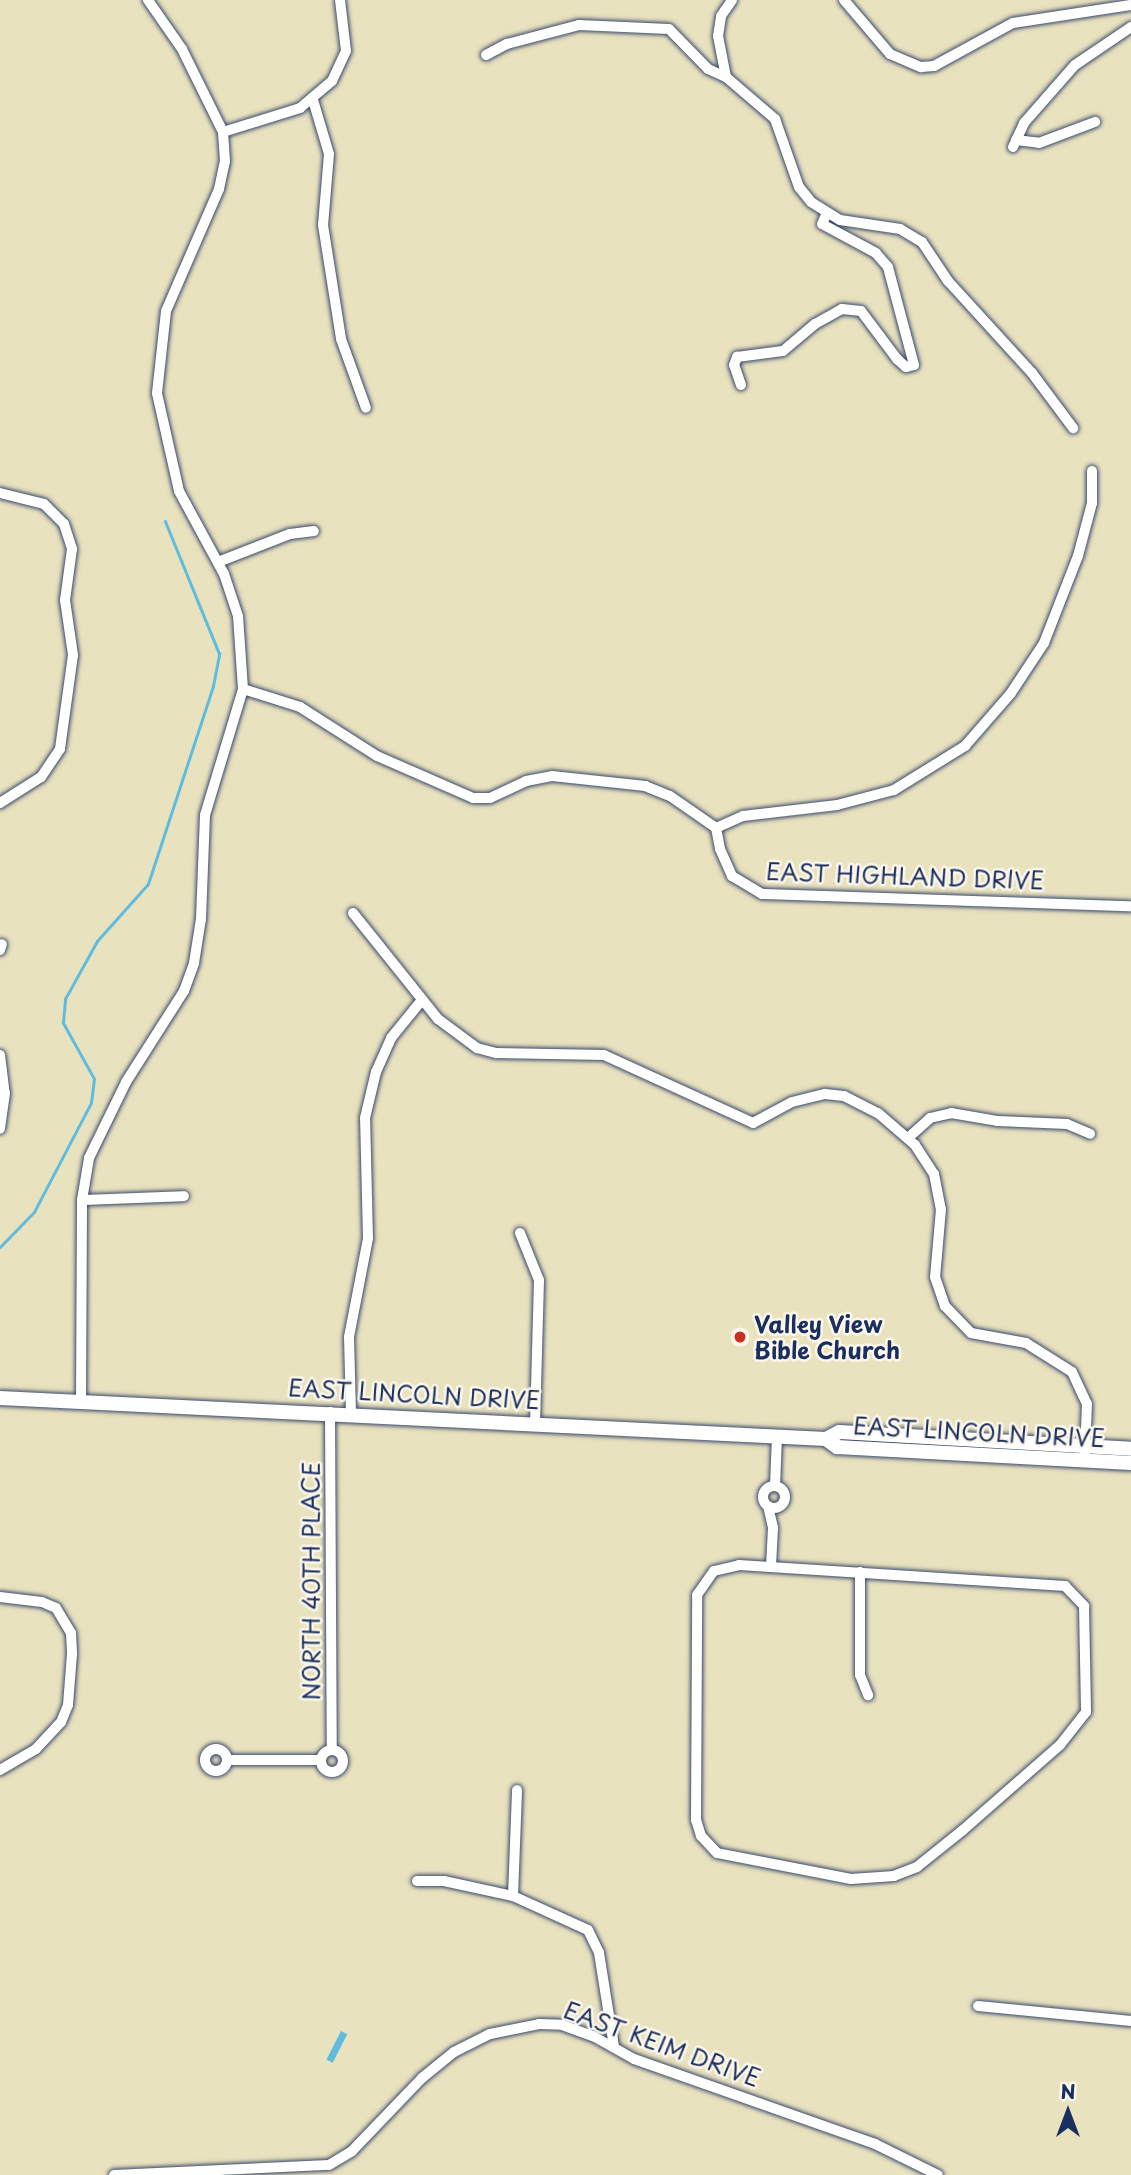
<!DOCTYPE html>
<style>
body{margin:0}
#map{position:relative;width:1131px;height:2175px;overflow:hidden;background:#e9e2bf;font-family:"Playpen Sans",sans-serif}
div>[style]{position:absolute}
.water>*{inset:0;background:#60bcde;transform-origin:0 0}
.stream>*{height:2.5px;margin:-1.25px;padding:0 1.25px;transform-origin:1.25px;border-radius:1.25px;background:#60bcde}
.roads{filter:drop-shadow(0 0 2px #3a4a6d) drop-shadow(0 0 2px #3a4a6d)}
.minor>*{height:10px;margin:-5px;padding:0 5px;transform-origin:5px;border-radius:5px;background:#fff}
.minor>.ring{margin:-5px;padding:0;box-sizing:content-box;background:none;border:10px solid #fff;border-radius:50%}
.secondary>*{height:14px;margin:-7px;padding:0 7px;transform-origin:7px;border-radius:7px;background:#fff}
.dots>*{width:19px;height:19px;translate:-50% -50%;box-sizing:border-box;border:4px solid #fbf7ec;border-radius:50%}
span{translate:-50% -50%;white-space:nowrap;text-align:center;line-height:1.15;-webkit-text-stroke:5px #fbf7ec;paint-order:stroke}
.street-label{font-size:23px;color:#1b2f5e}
.poi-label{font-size:23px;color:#1b2f5e;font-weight:700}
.left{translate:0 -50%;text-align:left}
.north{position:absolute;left:1033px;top:2077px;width:70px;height:70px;-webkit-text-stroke:5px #fbf7ec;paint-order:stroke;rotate:0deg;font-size:19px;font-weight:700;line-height:28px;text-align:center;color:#1b2f5e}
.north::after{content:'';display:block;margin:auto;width:24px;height:32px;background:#1b2f5e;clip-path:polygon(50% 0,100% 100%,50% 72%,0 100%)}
</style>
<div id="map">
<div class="water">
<i style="left:341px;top:2031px;width:7px;height:32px;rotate:27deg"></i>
</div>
<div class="stream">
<i style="left:0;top:1247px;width:49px;rotate:-45.8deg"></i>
<i style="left:34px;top:1212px;width:123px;rotate:-62.4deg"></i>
<i style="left:91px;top:1103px;width:24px;rotate:-83deg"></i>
<i style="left:94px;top:1079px;width:64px;rotate:-119deg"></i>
<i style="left:63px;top:1023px;width:24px;rotate:-85deg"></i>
<i style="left:65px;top:999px;width:66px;rotate:-61.1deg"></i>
<i style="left:97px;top:941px;width:76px;rotate:-48.2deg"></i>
<i style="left:148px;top:884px;width:208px;rotate:-71.8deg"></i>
<i style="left:213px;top:686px;width:33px;rotate:-79deg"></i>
<i style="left:219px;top:654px;width:143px;rotate:-112.2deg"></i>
</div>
<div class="roads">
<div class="minor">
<i style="left:844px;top:0;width:71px;rotate:49.6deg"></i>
<i style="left:890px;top:54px;width:34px;rotate:23deg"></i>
<i style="left:921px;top:67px;width:13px;rotate:-4deg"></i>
<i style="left:934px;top:66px;width:90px;rotate:-28.6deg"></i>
<i style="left:1013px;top:23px;width:119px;rotate:-8.7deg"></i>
<i style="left:486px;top:55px;width:24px;rotate:-28deg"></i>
<i style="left:507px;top:44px;width:74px;rotate:-14.8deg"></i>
<i style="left:579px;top:25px;width:90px;rotate:2.5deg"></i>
<i style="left:669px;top:29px;width:56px;rotate:45.7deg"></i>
<i style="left:708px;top:69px;width:20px;rotate:24deg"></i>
<i style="left:726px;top:77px;width:65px;rotate:40.6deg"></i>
<i style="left:775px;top:119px;width:72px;rotate:70.6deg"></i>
<i style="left:799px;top:187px;width:19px;rotate:51deg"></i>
<i style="left:811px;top:202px;width:34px;rotate:32deg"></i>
<i style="left:840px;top:220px;width:61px;rotate:8.5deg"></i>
<i style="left:900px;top:229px;width:26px;rotate:31deg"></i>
<i style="left:922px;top:242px;width:47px;rotate:56.3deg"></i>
<i style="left:948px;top:281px;width:125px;rotate:47.6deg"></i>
<i style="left:1032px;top:373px;width:69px;rotate:53.3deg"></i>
<i style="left:726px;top:77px;width:42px;rotate:-101deg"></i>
<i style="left:718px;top:36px;width:20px;rotate:-81deg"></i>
<i style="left:721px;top:16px;width:19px;rotate:-55deg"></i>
<i style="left:313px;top:100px;width:56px;rotate:73.5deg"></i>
<i style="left:329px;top:154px;width:71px;rotate:94.8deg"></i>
<i style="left:323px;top:225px;width:115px;rotate:81deg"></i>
<i style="left:341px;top:339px;width:73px;rotate:70.1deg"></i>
<i style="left:223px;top:132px;width:81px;rotate:-17.3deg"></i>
<i style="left:300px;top:108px;width:42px;rotate:-40.2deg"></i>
<i style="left:332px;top:81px;width:33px;rotate:-65deg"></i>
<i style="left:346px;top:51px;width:51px;rotate:-96.7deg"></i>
<i style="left:1016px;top:140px;width:23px;rotate:7deg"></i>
<i style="left:1039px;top:143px;width:60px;rotate:-20.6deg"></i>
<i style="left:1013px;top:147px;width:26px;rotate:-65deg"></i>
<i style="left:1024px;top:123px;width:77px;rotate:-48.7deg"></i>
<i style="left:1075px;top:65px;width:68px;rotate:-34.2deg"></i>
<i style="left:741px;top:385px;width:21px;rotate:-109deg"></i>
<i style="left:734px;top:365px;width:9px;rotate:-69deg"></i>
<i style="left:737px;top:357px;width:46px;rotate:-7.4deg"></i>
<i style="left:783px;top:351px;width:42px;rotate:-40.2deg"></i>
<i style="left:815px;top:324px;width:31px;rotate:-29deg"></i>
<i style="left:842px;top:309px;width:19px;rotate:6deg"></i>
<i style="left:861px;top:311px;width:60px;rotate:53.1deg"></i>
<i style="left:897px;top:359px;width:12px;rotate:42deg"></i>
<i style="left:906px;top:367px;width:8px;rotate:-14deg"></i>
<i style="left:914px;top:365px;width:101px;rotate:-104.9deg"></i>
<i style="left:888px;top:267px;width:18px;rotate:-131deg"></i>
<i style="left:876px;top:253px;width:61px;rotate:-151.8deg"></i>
<i style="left:822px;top:224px;width:10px;rotate:-66deg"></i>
<i style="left:0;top:493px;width:45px;rotate:14deg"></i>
<i style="left:44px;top:504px;width:28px;rotate:45deg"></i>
<i style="left:64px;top:524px;width:26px;rotate:72deg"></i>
<i style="left:72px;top:549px;width:51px;rotate:97.8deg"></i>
<i style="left:65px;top:600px;width:56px;rotate:81.7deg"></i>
<i style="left:73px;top:655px;width:95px;rotate:97.9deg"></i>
<i style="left:60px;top:749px;width:34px;rotate:124deg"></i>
<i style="left:41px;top:777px;width:49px;rotate:147.6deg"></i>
<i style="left:218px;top:562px;width:77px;rotate:-21.3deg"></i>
<i style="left:290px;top:534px;width:24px;rotate:-7deg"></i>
<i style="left:243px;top:689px;width:60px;rotate:17.5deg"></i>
<i style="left:300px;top:707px;width:91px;rotate:32.5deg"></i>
<i style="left:377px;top:756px;width:105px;rotate:23.6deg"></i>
<i style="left:473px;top:798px;width:17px"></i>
<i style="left:490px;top:798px;width:40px;rotate:-25deg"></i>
<i style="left:526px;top:781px;width:26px;rotate:-11deg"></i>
<i style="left:552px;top:776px;width:94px;rotate:6.1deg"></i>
<i style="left:645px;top:786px;width:27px;rotate:22deg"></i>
<i style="left:670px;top:796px;width:56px;rotate:34.8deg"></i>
<i style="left:716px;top:828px;width:30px;rotate:-24deg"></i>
<i style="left:743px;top:816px;width:95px;rotate:-6.7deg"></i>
<i style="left:837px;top:805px;width:59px;rotate:-14.7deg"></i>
<i style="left:894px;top:790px;width:84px;rotate:-31.8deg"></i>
<i style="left:965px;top:746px;width:70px;rotate:-49deg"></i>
<i style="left:1011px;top:693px;width:60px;rotate:-56.6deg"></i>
<i style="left:1044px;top:643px;width:93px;rotate:-68.7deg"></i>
<i style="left:1078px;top:556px;width:55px;rotate:-75.2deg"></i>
<i style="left:1092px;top:503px;width:32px;rotate:-90deg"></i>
<i style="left:716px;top:828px;width:21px;rotate:79deg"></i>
<i style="left:720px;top:849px;width:30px;rotate:66deg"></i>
<i style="left:732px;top:876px;width:35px;rotate:31deg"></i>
<i style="left:762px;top:894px;width:369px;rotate:1.9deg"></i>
<i style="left:353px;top:913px;width:136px;rotate:51.3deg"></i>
<i style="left:438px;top:1019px;width:49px;rotate:36.6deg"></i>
<i style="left:477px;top:1048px;width:20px;rotate:15deg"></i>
<i style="left:496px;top:1053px;width:108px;rotate:1.1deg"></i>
<i style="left:604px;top:1055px;width:164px;rotate:24.5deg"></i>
<i style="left:753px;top:1123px;width:44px;rotate:-28.3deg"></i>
<i style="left:792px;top:1102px;width:34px;rotate:-14deg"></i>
<i style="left:825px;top:1094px;width:19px;rotate:6deg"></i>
<i style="left:844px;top:1096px;width:38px;rotate:27deg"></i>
<i style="left:878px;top:1113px;width:49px;rotate:40.9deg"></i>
<i style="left:915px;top:1145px;width:35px;rotate:57deg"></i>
<i style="left:934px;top:1174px;width:36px;rotate:79deg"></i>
<i style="left:941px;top:1209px;width:68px;rotate:95deg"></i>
<i style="left:935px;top:1277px;width:31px;rotate:71deg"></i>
<i style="left:945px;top:1306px;width:37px;rotate:46deg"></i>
<i style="left:971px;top:1333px;width:56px;rotate:10.3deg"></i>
<i style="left:1026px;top:1343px;width:54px;rotate:32.2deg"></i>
<i style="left:1072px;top:1372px;width:35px;rotate:65deg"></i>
<i style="left:1087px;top:1404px;width:48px;rotate:92.4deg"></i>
<i style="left:0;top:950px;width:6px;rotate:-72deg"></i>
<i style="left:0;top:1055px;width:38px;rotate:83deg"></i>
<i style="left:5px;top:1093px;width:36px;rotate:98deg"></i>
<i style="left:908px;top:1138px;width:30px;rotate:-42deg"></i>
<i style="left:930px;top:1118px;width:22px;rotate:-13deg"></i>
<i style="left:951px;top:1113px;width:48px;rotate:9.7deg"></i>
<i style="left:998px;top:1121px;width:69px;rotate:2.5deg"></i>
<i style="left:1067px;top:1124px;width:25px;rotate:23deg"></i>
<i style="left:82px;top:1200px;width:102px;rotate:-2.2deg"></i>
<i style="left:520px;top:1233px;width:51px;rotate:68deg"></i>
<i style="left:539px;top:1280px;width:143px;rotate:91.6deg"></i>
<i style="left:81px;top:1399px;width:199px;rotate:-89.7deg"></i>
<i style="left:82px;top:1200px;width:43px;rotate:-80.5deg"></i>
<i style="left:89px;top:1158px;width:85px;rotate:-64deg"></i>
<i style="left:126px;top:1082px;width:108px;rotate:-57.5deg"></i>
<i style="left:184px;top:991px;width:30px;rotate:-70deg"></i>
<i style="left:194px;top:963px;width:45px;rotate:-81deg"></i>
<i style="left:201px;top:919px;width:104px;rotate:-87.8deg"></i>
<i style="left:205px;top:815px;width:132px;rotate:-73.2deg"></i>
<i style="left:243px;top:689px;width:73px;rotate:-93.9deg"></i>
<i style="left:238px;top:616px;width:44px;rotate:-108.4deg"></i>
<i style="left:224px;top:574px;width:94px;rotate:-118.5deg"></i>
<i style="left:179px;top:491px;width:100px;rotate:-102.7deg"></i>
<i style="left:157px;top:393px;width:82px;rotate:-83.7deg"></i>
<i style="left:166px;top:311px;width:133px;rotate:-66.5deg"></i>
<i style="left:219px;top:189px;width:29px;rotate:-78deg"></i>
<i style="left:225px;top:161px;width:29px;rotate:-94deg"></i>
<i style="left:223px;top:132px;width:93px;rotate:-116.3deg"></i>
<i style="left:182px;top:49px;width:60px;rotate:-124.8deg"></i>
<i style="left:330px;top:1412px;width:338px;rotate:89.7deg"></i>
<i style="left:351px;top:1413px;width:76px;rotate:-91.5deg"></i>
<i style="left:349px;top:1337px;width:101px;rotate:-79.1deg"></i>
<i style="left:368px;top:1238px;width:120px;rotate:-91.4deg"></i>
<i style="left:365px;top:1118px;width:47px;rotate:-76.6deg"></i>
<i style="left:376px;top:1072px;width:37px;rotate:-66deg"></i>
<i style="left:391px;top:1038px;width:49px;rotate:-50.8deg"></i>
<i style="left:775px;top:1486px;width:50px;rotate:-87.7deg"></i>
<i class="ring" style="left:763px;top:1486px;width:12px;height:12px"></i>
<i style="left:768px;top:1506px;width:23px;rotate:77deg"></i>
<i style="left:773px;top:1528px;width:39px;rotate:93deg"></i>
<i style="left:739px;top:1565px;width:327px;rotate:3.7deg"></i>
<i style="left:1065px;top:1586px;width:28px;rotate:46deg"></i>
<i style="left:1084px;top:1606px;width:106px;rotate:88.9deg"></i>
<i style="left:1086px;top:1712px;width:42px;rotate:128.2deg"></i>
<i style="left:1060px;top:1745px;width:129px;rotate:138.8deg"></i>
<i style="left:963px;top:1830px;width:59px;rotate:141.2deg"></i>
<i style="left:917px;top:1867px;width:25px;rotate:159deg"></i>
<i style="left:894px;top:1876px;width:43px;rotate:176deg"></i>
<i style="left:851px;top:1879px;width:136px;rotate:-169deg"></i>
<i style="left:717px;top:1853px;width:23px;rotate:-133deg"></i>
<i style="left:701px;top:1836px;width:17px;rotate:-107deg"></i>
<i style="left:696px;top:1820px;width:225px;rotate:-89.7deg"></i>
<i style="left:697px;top:1595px;width:29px;rotate:-55deg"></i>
<i style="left:714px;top:1571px;width:26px;rotate:-13deg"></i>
<i style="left:860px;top:1572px;width:103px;rotate:90deg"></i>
<i style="left:860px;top:1675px;width:22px;rotate:68deg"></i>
<i style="left:0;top:1597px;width:42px;rotate:6.8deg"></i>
<i style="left:42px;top:1602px;width:15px;rotate:23deg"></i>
<i style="left:56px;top:1608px;width:29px;rotate:59deg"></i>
<i style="left:71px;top:1633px;width:21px;rotate:87deg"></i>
<i style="left:72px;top:1654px;width:51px;rotate:94.5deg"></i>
<i style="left:68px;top:1705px;width:18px;rotate:112deg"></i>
<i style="left:61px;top:1722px;width:37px;rotate:133deg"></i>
<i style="left:36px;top:1749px;width:42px;rotate:149.7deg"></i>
<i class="ring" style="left:205px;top:1749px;width:12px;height:12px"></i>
<i class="ring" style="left:321px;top:1750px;width:12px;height:12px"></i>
<i style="left:227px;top:1760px;width:94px"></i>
<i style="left:417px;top:1881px;width:27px"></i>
<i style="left:444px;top:1881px;width:71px;rotate:12.3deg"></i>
<i style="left:513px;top:1896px;width:82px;rotate:24.4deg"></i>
<i style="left:588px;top:1930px;width:25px;rotate:64deg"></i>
<i style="left:599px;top:1953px;width:95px;rotate:80.9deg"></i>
<i style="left:513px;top:1896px;width:106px;rotate:-87.8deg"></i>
<i style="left:978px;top:2006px;width:154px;rotate:5.6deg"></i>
<i style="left:114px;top:2175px;width:215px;rotate:-2.7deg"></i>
<i style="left:329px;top:2165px;width:27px;rotate:-31deg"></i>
<i style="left:352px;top:2151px;width:101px;rotate:-46.2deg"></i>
<i style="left:422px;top:2078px;width:41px;rotate:-39.1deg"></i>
<i style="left:454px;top:2052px;width:40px;rotate:-26.6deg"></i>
<i style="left:490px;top:2034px;width:50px;rotate:-11.5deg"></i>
<i style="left:539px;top:2024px;width:23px;rotate:2deg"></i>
<i style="left:562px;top:2025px;width:33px;rotate:20deg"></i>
<i style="left:593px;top:2036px;width:47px;rotate:29.3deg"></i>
<i style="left:634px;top:2059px;width:256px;rotate:19.4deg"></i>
<i style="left:875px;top:2144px;width:70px;rotate:26.2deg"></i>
</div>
<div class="secondary">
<i style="left:0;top:1398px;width:827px;rotate:2.84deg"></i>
<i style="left:826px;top:1439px;width:15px;rotate:-28deg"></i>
<i style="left:839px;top:1432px;width:292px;rotate:3.3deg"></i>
<i style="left:826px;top:1439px;width:14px;rotate:36deg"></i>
<i style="left:837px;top:1447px;width:294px;rotate:3.1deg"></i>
</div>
</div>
<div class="dots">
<i style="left:740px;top:1337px;background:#c8321e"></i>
</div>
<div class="street-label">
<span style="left:905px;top:876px;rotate:2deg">EAST HIGHLAND DRIVE</span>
<span style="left:414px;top:1394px;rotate:3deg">EAST LINCOLN DRIVE</span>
<span style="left:979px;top:1432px;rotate:3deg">EAST LINCOLN DRIVE</span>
<span style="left:311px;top:1581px;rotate:-90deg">NORTH 40TH PLACE</span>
<span style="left:662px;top:2044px;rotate:20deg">EAST KEIM DRIVE</span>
</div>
<div class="poi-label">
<span class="left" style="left:754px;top:1337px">Valley View<br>Bible Church</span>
</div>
<div class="north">N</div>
</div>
